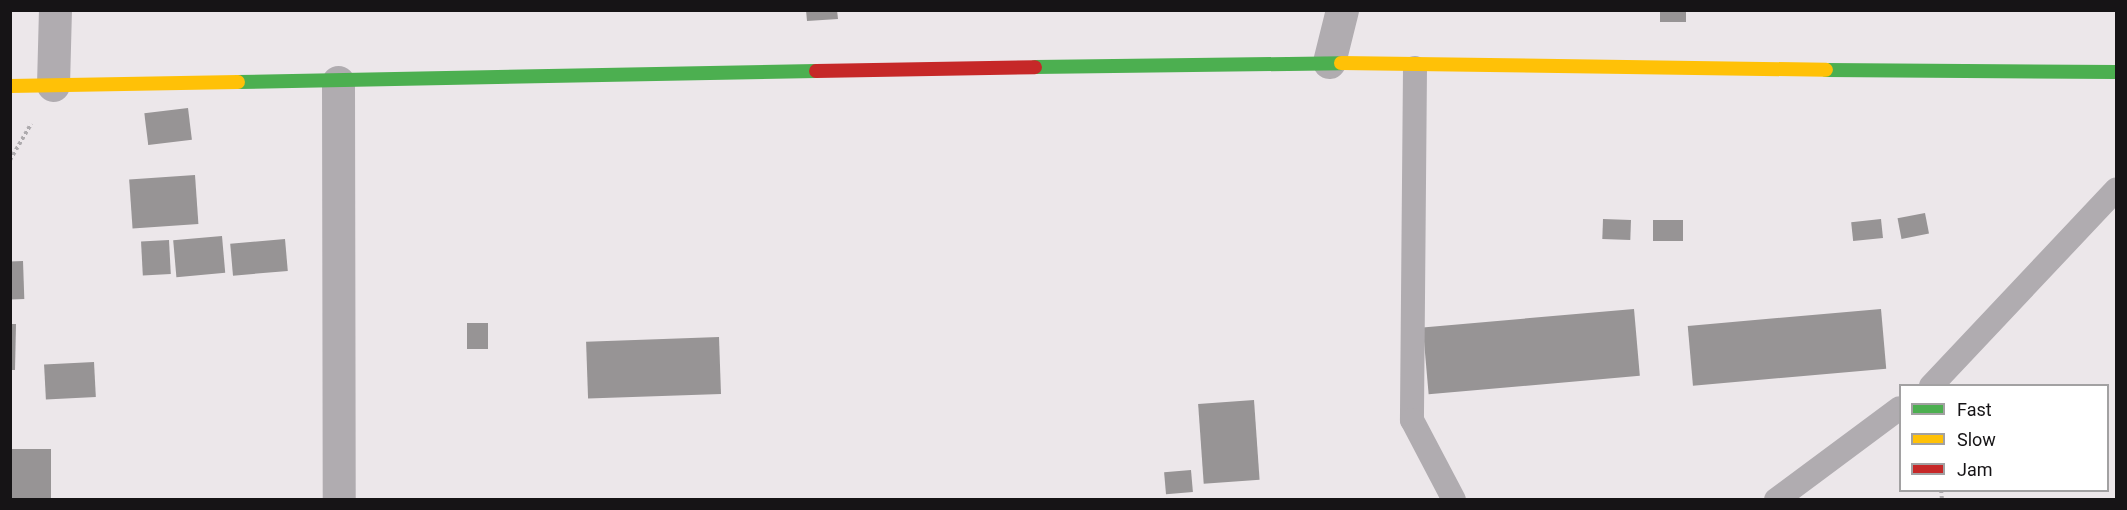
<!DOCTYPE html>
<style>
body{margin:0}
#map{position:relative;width:2127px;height:510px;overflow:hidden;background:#ece7ea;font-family:Roboto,sans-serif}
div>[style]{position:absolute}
.building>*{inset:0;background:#979495;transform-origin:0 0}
.path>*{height:4px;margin-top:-2px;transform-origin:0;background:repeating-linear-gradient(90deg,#aeabae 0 3px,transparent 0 6px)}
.lane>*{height:24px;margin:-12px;padding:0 12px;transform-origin:12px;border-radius:12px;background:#b0acb0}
.street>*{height:33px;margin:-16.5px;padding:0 16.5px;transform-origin:16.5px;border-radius:16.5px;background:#b0acb0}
.fast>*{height:14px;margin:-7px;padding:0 7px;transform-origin:7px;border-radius:7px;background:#4caf50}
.slow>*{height:14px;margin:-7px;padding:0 7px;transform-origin:7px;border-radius:7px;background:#ffc107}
.jam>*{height:14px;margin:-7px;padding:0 7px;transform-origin:7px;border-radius:7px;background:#c62828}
span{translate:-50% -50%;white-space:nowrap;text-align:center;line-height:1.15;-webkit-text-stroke:6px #fff;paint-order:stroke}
.frame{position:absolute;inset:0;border:12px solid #161416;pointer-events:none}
.legend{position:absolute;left:1899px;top:384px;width:210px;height:108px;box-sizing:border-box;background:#fff;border:2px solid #a2a1a2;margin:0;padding:8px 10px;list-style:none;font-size:18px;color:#161416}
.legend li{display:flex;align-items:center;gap:12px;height:30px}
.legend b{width:30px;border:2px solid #a2a1a2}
</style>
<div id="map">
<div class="building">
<i style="clip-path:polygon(806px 10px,837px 10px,838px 19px,807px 21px)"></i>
<i style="left:1660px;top:10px;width:26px;height:12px"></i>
<i style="left:188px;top:108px;width:32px;height:44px;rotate:83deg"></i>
<i style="left:195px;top:175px;width:49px;height:66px;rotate:86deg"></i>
<i style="left:1925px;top:213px;width:21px;height:28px;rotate:79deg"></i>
<i style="left:1603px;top:219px;width:28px;height:20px;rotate:2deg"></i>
<i style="left:1881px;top:219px;width:19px;height:30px;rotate:84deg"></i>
<i style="left:1653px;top:220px;width:30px;height:21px"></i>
<i style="left:222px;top:236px;width:37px;height:49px;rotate:85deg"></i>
<i style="left:285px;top:239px;width:32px;height:55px;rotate:85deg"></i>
<i style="left:169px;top:240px;width:34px;height:28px;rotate:87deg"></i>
<i style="left:23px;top:261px;width:38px;height:13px;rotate:88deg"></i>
<i style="left:1634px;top:309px;width:67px;height:212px;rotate:85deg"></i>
<i style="left:1881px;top:309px;width:60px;height:194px;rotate:85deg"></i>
<i style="left:467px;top:323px;width:21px;height:26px"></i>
<i style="clip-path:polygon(10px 324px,16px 324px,15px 370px,10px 370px)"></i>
<i style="left:719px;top:337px;width:57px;height:133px;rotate:88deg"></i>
<i style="left:94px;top:362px;width:35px;height:50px;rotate:87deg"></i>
<i style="left:1254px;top:400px;width:80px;height:56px;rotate:86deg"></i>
<i style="left:10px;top:449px;width:41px;height:50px"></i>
<i style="left:1191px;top:470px;width:22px;height:27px;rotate:85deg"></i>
</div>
<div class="path">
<i style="left:10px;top:160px;width:42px;rotate:-59.7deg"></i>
<i style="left:1941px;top:490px;width:10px;rotate:84deg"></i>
</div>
<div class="lane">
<i style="left:1415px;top:68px;width:352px;rotate:90.5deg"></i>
<i style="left:1412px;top:420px;width:90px;rotate:62.3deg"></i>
<i style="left:1931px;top:386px;width:270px;rotate:-46.7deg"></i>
<i style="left:1776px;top:500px;width:154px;rotate:-36.6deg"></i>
</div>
<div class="street">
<i style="left:1329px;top:62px;width:54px;rotate:-76deg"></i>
<i style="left:338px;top:82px;width:418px;rotate:89.9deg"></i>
<i style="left:53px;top:85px;width:75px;rotate:-88.5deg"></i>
</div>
<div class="fast">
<i style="left:1035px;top:67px;width:306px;rotate:-0.7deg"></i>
<i style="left:1826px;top:70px;width:290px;rotate:0.4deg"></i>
<i style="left:238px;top:82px;width:578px;rotate:-1.09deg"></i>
</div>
<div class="slow">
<i style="left:1341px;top:63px;width:485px;rotate:0.8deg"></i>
<i style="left:10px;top:86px;width:228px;rotate:-1deg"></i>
</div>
<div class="jam">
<i style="left:816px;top:71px;width:219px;rotate:-1deg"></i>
</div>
<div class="frame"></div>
<ul class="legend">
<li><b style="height:8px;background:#4caf50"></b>Fast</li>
<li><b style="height:8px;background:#ffc107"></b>Slow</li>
<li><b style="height:8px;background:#c62828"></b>Jam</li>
</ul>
</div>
